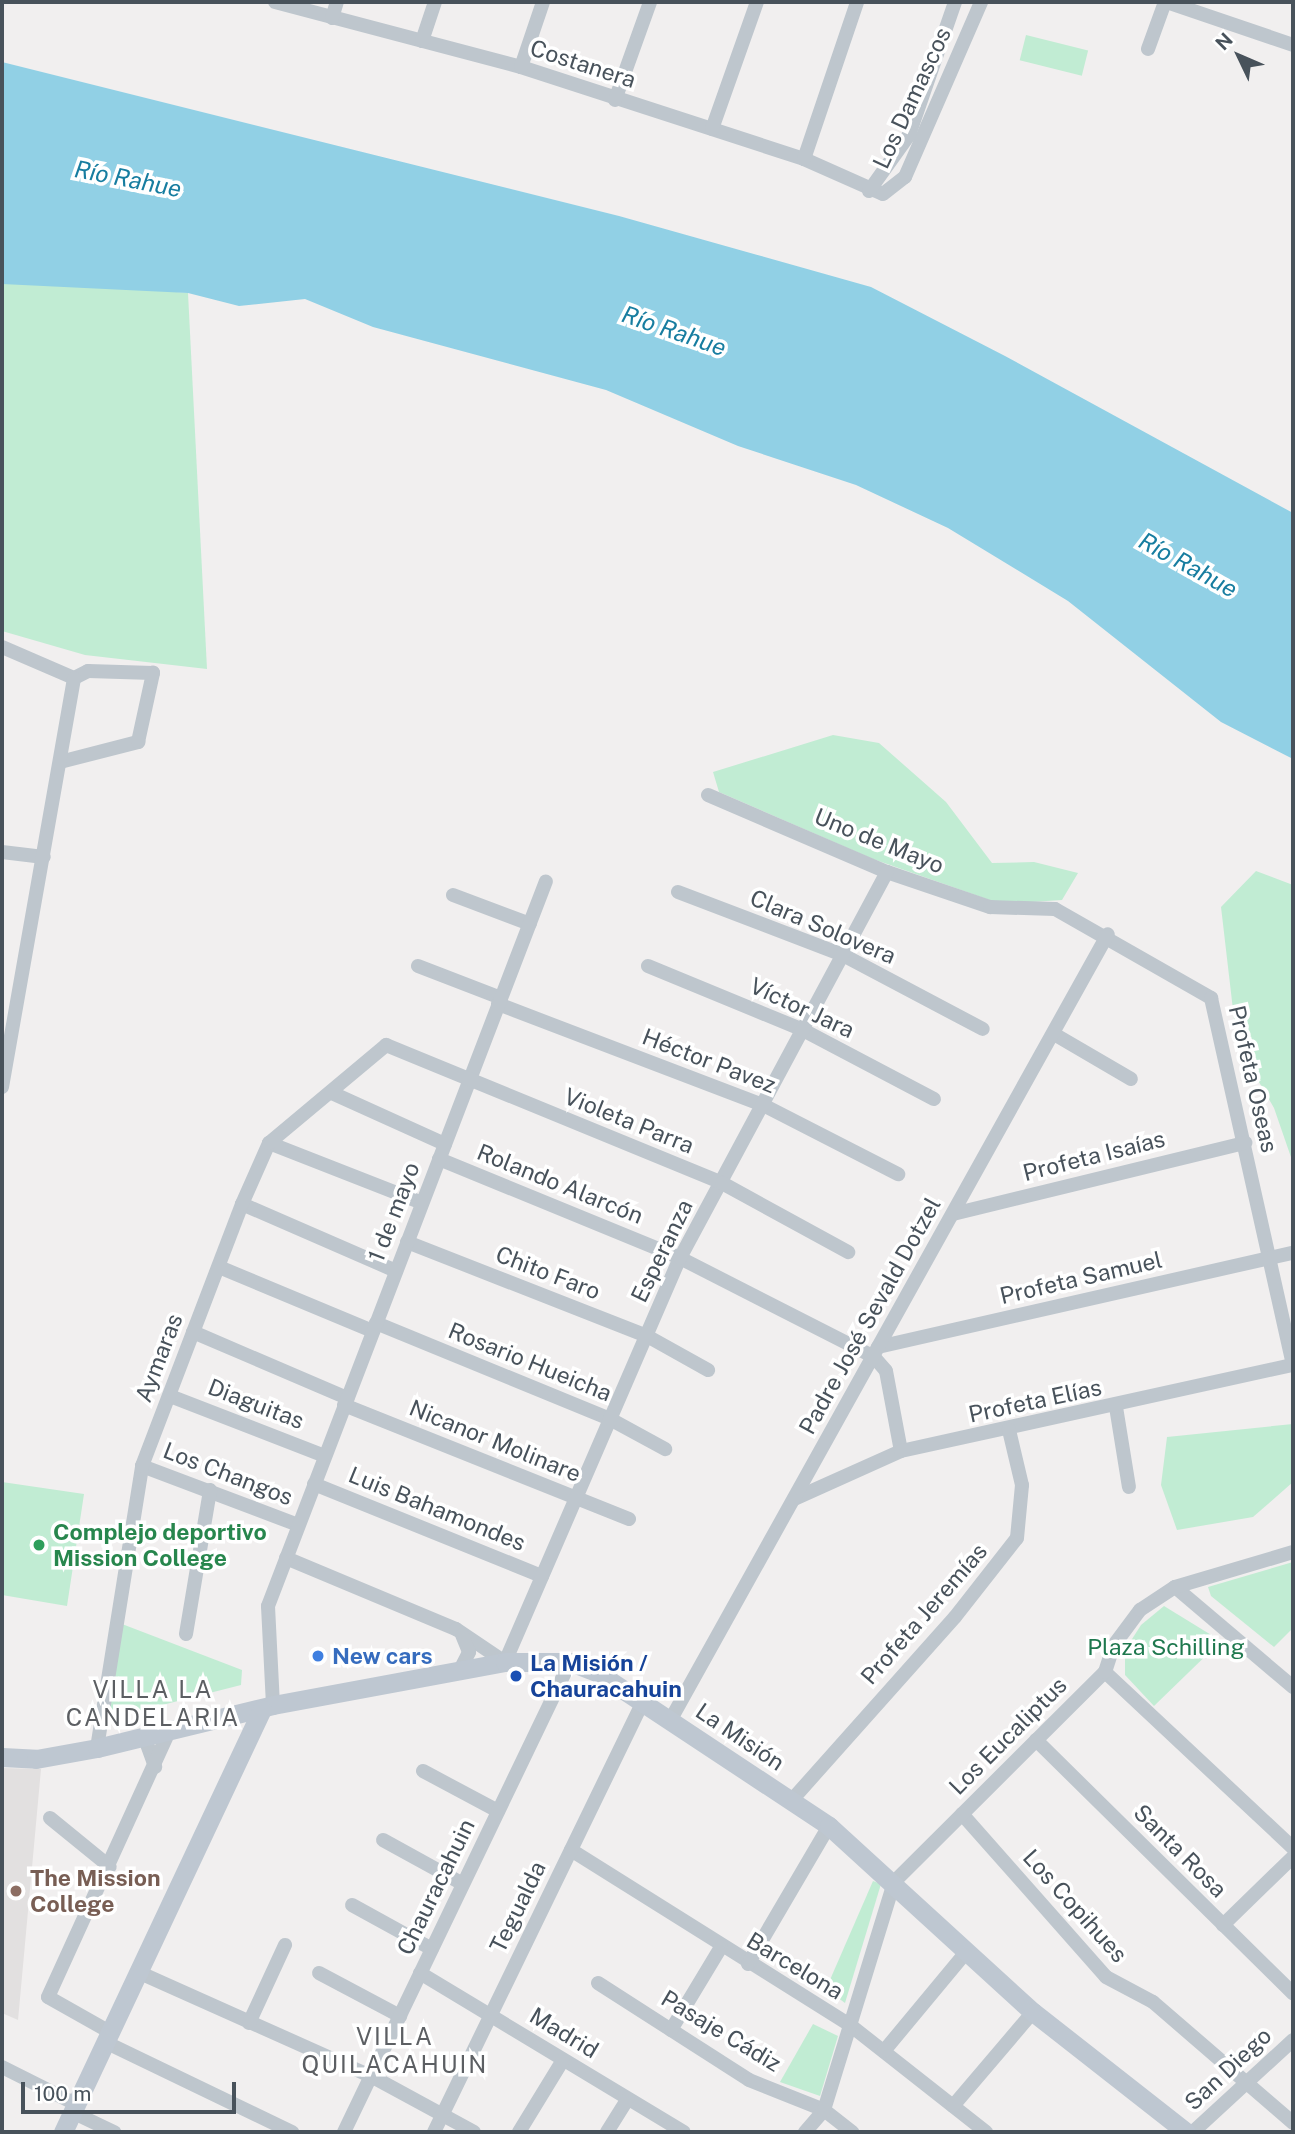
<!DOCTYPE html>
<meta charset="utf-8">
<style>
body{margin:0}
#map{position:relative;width:1295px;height:2134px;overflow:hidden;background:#f1efef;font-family:"Public Sans",sans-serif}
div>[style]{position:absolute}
.education>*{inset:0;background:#e2e0e0}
.green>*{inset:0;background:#c1ecd3;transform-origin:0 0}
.water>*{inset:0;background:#91d0e5}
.street>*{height:14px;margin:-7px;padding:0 7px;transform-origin:7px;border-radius:7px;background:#bec6cd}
.secondary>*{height:19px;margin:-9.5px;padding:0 9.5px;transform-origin:9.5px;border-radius:9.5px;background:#bec7d1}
.dots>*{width:19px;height:19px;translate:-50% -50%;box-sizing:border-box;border:4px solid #fff;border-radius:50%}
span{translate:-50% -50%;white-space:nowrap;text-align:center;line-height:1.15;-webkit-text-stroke:7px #fff;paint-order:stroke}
.street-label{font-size:23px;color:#48525b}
.leisure-label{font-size:23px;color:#27864d;font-weight:700}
.left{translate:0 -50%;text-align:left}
.park-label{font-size:23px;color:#1e784e}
.shop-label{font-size:23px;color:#366cbe;font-weight:700}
.transit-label{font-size:23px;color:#164399;font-weight:700}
.education-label{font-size:23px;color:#785e54;font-weight:700}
.water-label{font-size:24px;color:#177da0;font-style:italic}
.neighbourhood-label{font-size:24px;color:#5c5f63;letter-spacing:2px}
.frame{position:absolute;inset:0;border:4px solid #48525b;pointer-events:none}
.north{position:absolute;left:1204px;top:21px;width:70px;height:70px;-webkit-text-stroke:5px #fff;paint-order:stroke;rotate:314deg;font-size:19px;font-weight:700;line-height:28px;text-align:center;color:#48525b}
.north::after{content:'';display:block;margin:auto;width:24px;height:32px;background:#48525b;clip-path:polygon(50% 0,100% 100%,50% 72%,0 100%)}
.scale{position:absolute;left:21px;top:2082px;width:215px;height:32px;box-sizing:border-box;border:4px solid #48525b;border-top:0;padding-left:9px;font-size:21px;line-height:24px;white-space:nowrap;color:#48525b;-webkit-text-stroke:5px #fff;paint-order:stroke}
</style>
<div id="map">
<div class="education">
<i style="clip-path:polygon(2px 1768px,41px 1769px,18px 2020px,2px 2013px)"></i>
</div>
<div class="green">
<i style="left:1026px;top:35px;width:64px;height:26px;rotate:14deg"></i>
<i style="clip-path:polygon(2px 277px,188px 293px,207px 669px,85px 655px,2px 631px)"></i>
<i style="clip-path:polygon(833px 735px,879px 743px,946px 802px,992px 863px,1034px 862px,1078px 873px,1062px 900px,1001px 904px,873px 859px,719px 792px,713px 772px)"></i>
<i style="clip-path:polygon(1256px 871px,1293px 885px,1293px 1163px,1274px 1108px,1237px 1044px,1221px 907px)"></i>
<i style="clip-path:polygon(1293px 1424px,1293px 1482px,1253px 1517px,1177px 1530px,1161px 1485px,1167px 1437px)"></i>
<i style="clip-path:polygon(2px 1482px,84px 1494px,67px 1606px,2px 1595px)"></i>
<i style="clip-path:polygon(1293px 1562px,1293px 1628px,1274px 1647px,1211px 1596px,1208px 1587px)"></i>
<i style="clip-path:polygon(1164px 1606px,1221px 1641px,1154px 1706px,1125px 1675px,1125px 1650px,1141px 1625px)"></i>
<i style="clip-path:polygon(122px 1624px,242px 1670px,241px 1685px,107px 1719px)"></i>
<i style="clip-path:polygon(873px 1881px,881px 1884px,845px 2003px,826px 1989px)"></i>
<i style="clip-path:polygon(813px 2024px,838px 2036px,820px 2096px,780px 2082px)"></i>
</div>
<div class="water">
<i style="clip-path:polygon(2px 62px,619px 216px,871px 287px,1005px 356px,1293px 513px,1293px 759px,1221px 722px,1068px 601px,948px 528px,856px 485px,738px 446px,606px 390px,373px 327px,305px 299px,239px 306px,188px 293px,2px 284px)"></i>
</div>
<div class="street">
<i style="left:275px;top:2px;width:254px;rotate:14.8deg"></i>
<i style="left:521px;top:67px;width:298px;rotate:18deg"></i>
<i style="left:804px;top:159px;width:86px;rotate:23.9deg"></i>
<i style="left:883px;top:194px;width:28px;rotate:-38deg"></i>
<i style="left:905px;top:177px;width:191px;rotate:-66.5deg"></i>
<i style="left:1167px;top:2px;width:133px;rotate:18.8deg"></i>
<i style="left:332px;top:18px;width:17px;rotate:-73deg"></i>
<i style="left:422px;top:41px;width:41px;rotate:-71.6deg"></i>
<i style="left:1148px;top:49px;width:50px;rotate:-70.1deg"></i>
<i style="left:521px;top:67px;width:69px;rotate:-71.3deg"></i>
<i style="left:615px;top:100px;width:104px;rotate:-70.3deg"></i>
<i style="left:712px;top:129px;width:135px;rotate:-70.5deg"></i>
<i style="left:804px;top:159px;width:166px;rotate:-71.3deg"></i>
<i style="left:869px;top:191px;width:69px;rotate:-54.5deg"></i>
<i style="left:909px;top:135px;width:141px;rotate:-70.9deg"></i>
<i style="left:2px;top:647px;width:78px;rotate:23.3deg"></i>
<i style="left:60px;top:762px;width:81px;rotate:-14.4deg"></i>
<i style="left:138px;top:742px;width:71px;rotate:-77.7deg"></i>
<i style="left:153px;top:673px;width:65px;rotate:-178.2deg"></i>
<i style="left:88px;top:671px;width:16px;rotate:153deg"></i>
<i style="left:708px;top:795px;width:195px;rotate:23.3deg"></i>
<i style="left:887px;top:872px;width:109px;rotate:18.8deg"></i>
<i style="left:990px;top:907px;width:65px;rotate:1.8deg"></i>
<i style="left:1055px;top:909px;width:180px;rotate:29.7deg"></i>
<i style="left:1211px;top:998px;width:375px;rotate:77.4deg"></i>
<i style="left:2px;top:852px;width:42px;rotate:6.8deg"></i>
<i style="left:678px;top:892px;width:177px;rotate:20.9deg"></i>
<i style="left:843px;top:955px;width:158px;rotate:27.9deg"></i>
<i style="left:453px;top:895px;width:82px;rotate:20.6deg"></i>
<i style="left:418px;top:966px;width:89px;rotate:21.1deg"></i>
<i style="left:648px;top:966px;width:168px;rotate:22.4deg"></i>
<i style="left:803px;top:1030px;width:148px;rotate:27.8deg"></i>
<i style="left:498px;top:1004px;width:284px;rotate:20.9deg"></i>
<i style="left:763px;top:1105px;width:152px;rotate:27.1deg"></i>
<i style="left:1054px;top:1034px;width:89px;rotate:30.3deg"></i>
<i style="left:2px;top:1087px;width:415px;rotate:-80deg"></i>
<i style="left:332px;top:1093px;width:124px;rotate:24.3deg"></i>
<i style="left:269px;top:1143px;width:164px;rotate:21.4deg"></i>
<i style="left:439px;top:1159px;width:261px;rotate:22.3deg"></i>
<i style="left:680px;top:1258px;width:218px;rotate:27deg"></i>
<i style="left:874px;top:1357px;width:18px;rotate:49deg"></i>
<i style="left:886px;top:1371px;width:81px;rotate:79.4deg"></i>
<i style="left:242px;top:1204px;width:168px;rotate:23.5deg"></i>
<i style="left:953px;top:1214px;width:301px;rotate:-13.7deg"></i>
<i style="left:407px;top:1242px;width:258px;rotate:21.4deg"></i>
<i style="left:647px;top:1336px;width:70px;rotate:29.1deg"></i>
<i style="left:219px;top:1267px;width:167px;rotate:22.6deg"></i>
<i style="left:376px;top:1323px;width:253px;rotate:22.3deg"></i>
<i style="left:610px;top:1419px;width:63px;rotate:28.6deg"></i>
<i style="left:193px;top:1332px;width:168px;rotate:23.2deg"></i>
<i style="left:878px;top:1347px;width:426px;rotate:-12.8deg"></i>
<i style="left:170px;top:1396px;width:166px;rotate:21.2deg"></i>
<i style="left:344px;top:1405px;width:307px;rotate:21.8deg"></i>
<i style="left:1116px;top:1407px;width:81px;rotate:80.8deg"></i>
<i style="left:142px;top:1466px;width:167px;rotate:20.7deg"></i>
<i style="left:314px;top:1484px;width:246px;rotate:22deg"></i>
<i style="left:794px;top:1499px;width:117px;rotate:-24.2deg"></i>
<i style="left:901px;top:1451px;width:401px;rotate:-12.4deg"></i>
<i style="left:286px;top:1558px;width:184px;rotate:22.7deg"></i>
<i style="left:456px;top:1629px;width:59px;rotate:34deg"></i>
<i style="left:505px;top:1662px;width:440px;rotate:-66.6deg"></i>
<i style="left:680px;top:1258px;width:438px;rotate:-61.8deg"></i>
<i style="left:1175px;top:1587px;width:155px;rotate:40.3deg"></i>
<i style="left:186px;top:1634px;width:146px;rotate:-80.5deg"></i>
<i style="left:460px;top:1670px;width:20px;rotate:-63deg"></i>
<i style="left:469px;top:1652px;width:18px;rotate:-112deg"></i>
<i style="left:1105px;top:1672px;width:258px;rotate:43.1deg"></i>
<i style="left:273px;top:1705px;width:99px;rotate:-92.9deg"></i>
<i style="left:268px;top:1606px;width:776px;rotate:-69.02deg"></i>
<i style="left:671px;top:1719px;width:898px;rotate:-60.9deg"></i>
<i style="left:144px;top:1736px;width:33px;rotate:70deg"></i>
<i style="left:1036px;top:1740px;width:361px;rotate:44.6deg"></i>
<i style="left:97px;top:1748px;width:286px;rotate:-80.9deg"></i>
<i style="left:142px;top:1466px;width:280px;rotate:-69.1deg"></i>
<i style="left:242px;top:1204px;width:67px;rotate:-66.1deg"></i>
<i style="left:269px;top:1143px;width:153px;rotate:-39.9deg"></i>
<i style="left:386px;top:1045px;width:363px;rotate:22.3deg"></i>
<i style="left:722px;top:1183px;width:144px;rotate:28.7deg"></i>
<i style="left:423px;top:1771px;width:85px;rotate:28.1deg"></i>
<i style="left:791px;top:1801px;width:246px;rotate:-48.3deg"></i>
<i style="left:955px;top:1617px;width:100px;rotate:-51.9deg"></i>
<i style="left:1017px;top:1538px;width:53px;rotate:-84.6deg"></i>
<i style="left:1022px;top:1485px;width:57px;rotate:-103.3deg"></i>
<i style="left:962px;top:1814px;width:217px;rotate:48.5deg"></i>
<i style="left:1106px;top:1977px;width:53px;rotate:28deg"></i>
<i style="left:1153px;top:2002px;width:185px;rotate:40.8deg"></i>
<i style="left:50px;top:1818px;width:77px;rotate:39.2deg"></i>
<i style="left:383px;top:1840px;width:91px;rotate:28.8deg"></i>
<i style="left:571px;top:1850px;width:329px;rotate:32.1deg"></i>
<i style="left:850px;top:2025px;width:173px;rotate:38.2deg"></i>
<i style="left:352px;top:1905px;width:91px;rotate:28.8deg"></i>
<i style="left:1223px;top:1925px;width:98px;rotate:-44.2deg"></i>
<i style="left:748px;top:1964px;width:160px;rotate:-59.6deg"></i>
<i style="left:138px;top:1972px;width:255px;rotate:24.1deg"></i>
<i style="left:371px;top:2076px;width:117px;rotate:28.5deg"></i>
<i style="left:319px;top:1973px;width:92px;rotate:28deg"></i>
<i style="left:420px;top:1973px;width:308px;rotate:31.1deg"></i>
<i style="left:598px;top:1983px;width:179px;rotate:32.7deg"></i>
<i style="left:749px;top:2080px;width:81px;rotate:21.8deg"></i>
<i style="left:824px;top:2110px;width:36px;rotate:38deg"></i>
<i style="left:249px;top:2023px;width:86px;rotate:-65.2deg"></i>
<i style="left:671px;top:2030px;width:97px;rotate:-58.9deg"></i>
<i style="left:110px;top:2032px;width:71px;rotate:-150.6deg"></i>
<i style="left:48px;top:1997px;width:292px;rotate:-65.5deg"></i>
<i style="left:105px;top:2042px;width:208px;rotate:25.7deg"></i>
<i style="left:884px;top:2051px;width:130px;rotate:-50.3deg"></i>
<i style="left:2px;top:2067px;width:83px;rotate:26.6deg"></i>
<i style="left:953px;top:2106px;width:123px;rotate:-49.6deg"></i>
<i style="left:72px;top:2112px;width:47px;rotate:25.5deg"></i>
<i style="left:344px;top:2132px;width:522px;rotate:-64.32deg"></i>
<i style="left:434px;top:2132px;width:478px;rotate:-64.1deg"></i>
<i style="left:519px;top:2132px;width:84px;rotate:-58.6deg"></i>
<i style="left:607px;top:2132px;width:39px;rotate:-58deg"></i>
<i style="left:805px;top:2132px;width:29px;rotate:-49deg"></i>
<i style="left:824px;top:2110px;width:239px;rotate:-72.9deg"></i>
<i style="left:894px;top:1882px;width:298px;rotate:-44.9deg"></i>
<i style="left:1105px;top:1672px;width:28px;rotate:-72deg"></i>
<i style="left:1114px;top:1645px;width:44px;rotate:-53.4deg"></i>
<i style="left:1140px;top:1610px;width:42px;rotate:-33.3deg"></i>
<i style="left:1175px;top:1587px;width:123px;rotate:-16.5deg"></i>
<i style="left:1193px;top:2132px;width:136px;rotate:-42.6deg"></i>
</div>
<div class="secondary">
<i style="left:2px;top:1757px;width:34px;rotate:3deg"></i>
<i style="left:36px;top:1759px;width:62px;rotate:-10.2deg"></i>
<i style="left:97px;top:1748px;width:181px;rotate:-13.7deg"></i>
<i style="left:273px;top:1705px;width:236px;rotate:-10.5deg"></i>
<i style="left:505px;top:1662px;width:65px"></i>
<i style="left:570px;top:1662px;width:30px;rotate:21deg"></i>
<i style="left:598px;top:1673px;width:277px;rotate:33.5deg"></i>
<i style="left:829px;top:1826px;width:276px;rotate:42.4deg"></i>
<i style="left:1033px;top:2012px;width:194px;rotate:38.1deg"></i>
<i style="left:63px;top:2132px;width:467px;rotate:-64.8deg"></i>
</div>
<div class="dots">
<i style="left:39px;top:1545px;background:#2e9e5b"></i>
<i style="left:318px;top:1656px;background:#3f7fe0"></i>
<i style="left:516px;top:1676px;background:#1a4fb4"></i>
<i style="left:16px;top:1891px;background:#8d6e63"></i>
</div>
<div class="street-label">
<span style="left:583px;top:64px;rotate:18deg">Costanera</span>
<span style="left:912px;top:98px;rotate:-65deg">Los Damascos</span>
<span style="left:879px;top:841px;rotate:22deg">Uno de Mayo</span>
<span style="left:823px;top:927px;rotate:23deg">Clara Solovera</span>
<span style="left:802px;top:1008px;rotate:25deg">Víctor Jara</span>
<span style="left:709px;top:1061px;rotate:21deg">Héctor Pavez</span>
<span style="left:1253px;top:1079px;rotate:77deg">Profeta Oseas</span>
<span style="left:629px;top:1121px;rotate:22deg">Violeta Parra</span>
<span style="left:1094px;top:1156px;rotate:-14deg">Profeta Isaías</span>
<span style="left:560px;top:1184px;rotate:22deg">Rolando Alarcón</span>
<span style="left:394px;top:1212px;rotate:-69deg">1 de mayo</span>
<span style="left:662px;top:1251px;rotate:-64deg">Esperanza</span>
<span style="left:548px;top:1273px;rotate:21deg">Chito Faro</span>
<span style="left:1081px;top:1278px;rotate:-13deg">Profeta Samuel</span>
<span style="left:870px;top:1316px;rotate:-61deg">Padre José Sevald Dotzel</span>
<span style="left:159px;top:1358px;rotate:-69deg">Aymaras</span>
<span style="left:530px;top:1362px;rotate:22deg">Rosario Hueicha</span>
<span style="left:1035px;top:1401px;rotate:-12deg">Profeta Elías</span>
<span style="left:256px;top:1404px;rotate:21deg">Diaguitas</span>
<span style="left:495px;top:1441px;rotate:22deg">Nicanor Molinare</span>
<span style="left:228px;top:1474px;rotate:21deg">Los Changos</span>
<span style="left:437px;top:1509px;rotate:22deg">Luis Bahamondes</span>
<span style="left:924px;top:1614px;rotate:-49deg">Profeta Jeremías</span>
<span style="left:1008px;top:1736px;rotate:-45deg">Los Eucaliptus</span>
<span style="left:740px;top:1737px;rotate:34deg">La Misión</span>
<span style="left:1180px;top:1851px;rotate:45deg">Santa Rosa</span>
<span style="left:436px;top:1887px;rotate:-64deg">Chauracahuin</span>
<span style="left:1075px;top:1906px;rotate:48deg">Los Copihues</span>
<span style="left:518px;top:1907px;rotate:-64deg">Tegualda</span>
<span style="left:795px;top:1966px;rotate:31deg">Barcelona</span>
<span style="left:721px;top:2031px;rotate:31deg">Pasaje Cádiz</span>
<span style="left:564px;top:2033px;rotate:31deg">Madrid</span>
<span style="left:1228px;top:2069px;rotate:-43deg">San Diego</span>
</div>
<div class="leisure-label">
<span class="left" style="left:53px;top:1545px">Complejo deportivo<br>Mission College</span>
</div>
<div class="park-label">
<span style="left:1166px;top:1647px">Plaza Schilling</span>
</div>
<div class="shop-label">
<span class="left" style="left:332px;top:1656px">New cars</span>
</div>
<div class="transit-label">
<span class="left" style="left:530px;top:1676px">La Misión /<br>Chauracahuin</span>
</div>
<div class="education-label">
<span class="left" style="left:30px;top:1891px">The Mission<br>College</span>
</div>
<div class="water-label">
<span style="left:128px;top:179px;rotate:11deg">Río Rahue</span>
<span style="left:674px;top:331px;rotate:19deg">Río Rahue</span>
<span style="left:1188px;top:565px;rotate:29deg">Río Rahue</span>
</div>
<div class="neighbourhood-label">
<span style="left:153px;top:1704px">VILLA LA<br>CANDELARIA</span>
<span style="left:395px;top:2051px">VILLA<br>QUILACAHUIN</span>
</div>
<div class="frame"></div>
<div class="north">N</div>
<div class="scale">100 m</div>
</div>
